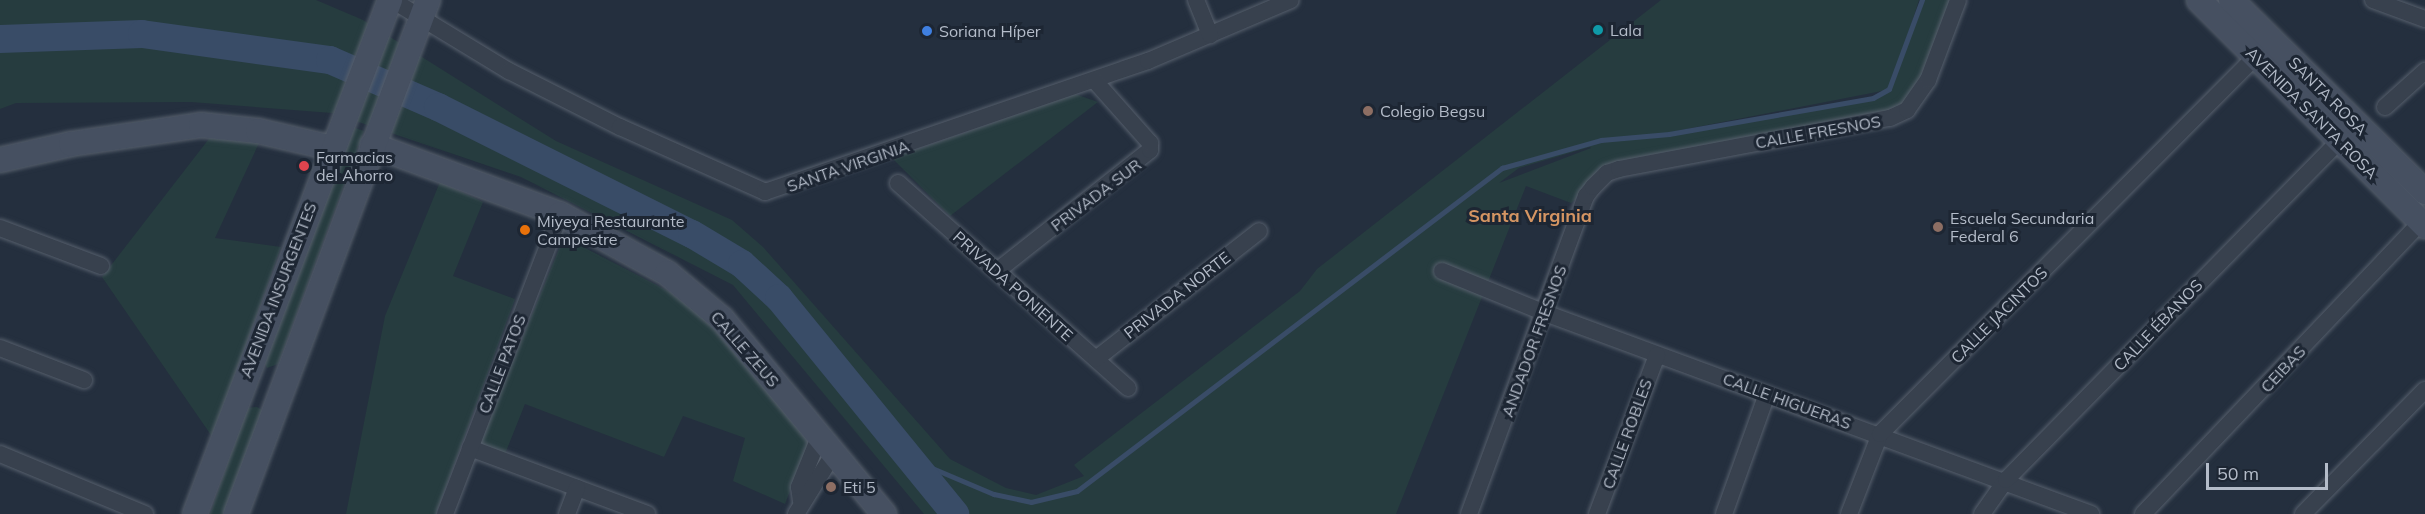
<!DOCTYPE html>
<meta charset="utf-8">
<style>
body{margin:0}
#map{position:relative;width:2425px;height:514px;overflow:hidden;background:#242f3e;font-family:Mulish,sans-serif}
div>[style]{position:absolute}
.green>*{inset:0;background:#263c3f}
.stream>*{height:4.5px;margin:-2.25px;padding:0 2.25px;transform-origin:2.25px;border-radius:2.25px;background:#394c67}
.river>*{height:28px;margin:-14px;padding:0 14px;transform-origin:14px;border-radius:14px;background:#394c67}
.roads{filter:drop-shadow(0 0 2px #565f6c) drop-shadow(0 0 2px #565f6c)}
.street>*{height:16px;margin:-8px;padding:0 8px;transform-origin:8px;border-radius:8px;background:#38414e}
.secondary>*{height:24px;margin:-12px;padding:0 12px;transform-origin:12px;border-radius:12px;background:#465061}
.dots>*{width:16px;height:16px;translate:-50% -50%;box-sizing:border-box;border:3px solid #1d2633;border-radius:50%}
span{translate:-50% -50%;white-space:nowrap;text-align:center;line-height:1.15;-webkit-text-stroke:6px #1d2633;paint-order:stroke}
.poi-label{font-size:16px;color:#b4bcc9}
.left{translate:0 -50%;text-align:left}
.street-label{font-size:16px;color:#b4bcc9}
.neighbourhood-label{font-size:18px;color:#d59563;font-weight:700}
.scale{position:absolute;left:2206px;top:463px;width:122px;height:27px;box-sizing:border-box;border:3px solid #b4bcc9;border-top:0;padding-left:8px;font-size:18px;line-height:21px;white-space:nowrap;color:#b4bcc9;-webkit-text-stroke:4px #1d2633;paint-order:stroke}
</style>
<div id="map">
<div class="green">
<i style="clip-path:polygon(evenodd,0 0,316px 0,363px 20px,556px 141px,732px 220px,763px 247px,950px 459px,1006px 488px,1036px 495px,1084px 476px,1074px 465px,1300px 291px,1317px 269px,1661px 0,1919px 0,1897px 69px,1923px 0,1954px 0,1907px 110px,1607px 173px,1571px 203px,1526px 186px,1396px 514px,924px 514px,733px 285px,521px 177px,332px 113px,191px 102px,16px 103px,0 109px,0 0,1887px 90px,1873px 98px,1665px 137px,1666px 133px,1887px 90px,0 0,1590px 147px,1591px 148px,1499px 183px,1519px 168px,1590px 147px)"></i>
<i style="clip-path:polygon(1075px 94px,1098px 102px,950px 216px,892px 158px)"></i>
<i style="clip-path:polygon(350px 126px,364px 131px,278px 364px,267px 368px,263px 358px)"></i>
<i style="clip-path:polygon(215px 131px,259px 143px,215px 238px,281px 247px,213px 438px,102px 277px)"></i>
<i style="clip-path:polygon(440px 182px,483px 202px,453px 276px,515px 299px,436px 514px,346px 514px,385px 316px)"></i>
<i style="clip-path:polygon(564px 237px,670px 292px,716px 329px,810px 439px,785px 504px,733px 481px,745px 438px,683px 416px,664px 457px,525px 404px,505px 454px,478px 445px)"></i>
<i style="clip-path:polygon(257px 407px,267px 413px,227px 514px,210px 514px,247px 408px)"></i>
</div>
<div class="stream">
<i style="left:911px;top:459px;width:90px;rotate:22.9deg"></i>
<i style="left:994px;top:494px;width:38px;rotate:12deg"></i>
<i style="left:1031px;top:502px;width:47px;rotate:-13.4deg"></i>
<i style="left:1077px;top:491px;width:534px;rotate:-37.23deg"></i>
<i style="left:1502px;top:168px;width:103px;rotate:-15.8deg"></i>
<i style="left:1601px;top:140px;width:68px;rotate:-5deg"></i>
<i style="left:1669px;top:134px;width:207px;rotate:-10deg"></i>
<i style="left:1873px;top:98px;width:18px;rotate:-29deg"></i>
<i style="left:1889px;top:89px;width:95px;rotate:-69.7deg"></i>
</div>
<div class="river">
<i style="left:0;top:39px;width:142px;rotate:-2deg"></i>
<i style="left:142px;top:34px;width:190px;rotate:7.9deg"></i>
<i style="left:330px;top:60px;width:118px;rotate:23.5deg"></i>
<i style="left:438px;top:107px;width:284px;rotate:26.6deg"></i>
<i style="left:692px;top:234px;width:58px;rotate:31deg"></i>
<i style="left:742px;top:264px;width:50px;rotate:42.6deg"></i>
<i style="left:779px;top:298px;width:279px;rotate:50.8deg"></i>
</div>
<div class="roads">
<div class="street">
<i style="left:392px;top:0;width:137px;rotate:31.3deg"></i>
<i style="left:509px;top:71px;width:124px;rotate:26.8deg"></i>
<i style="left:620px;top:127px;width:159px;rotate:24.1deg"></i>
<i style="left:765px;top:192px;width:405px;rotate:-18.9deg"></i>
<i style="left:1148px;top:61px;width:155px;rotate:-23.1deg"></i>
<i style="left:1196px;top:0;width:38px;rotate:68deg"></i>
<i style="left:2373px;top:0;width:55px;rotate:20.1deg"></i>
<i style="left:2385px;top:107px;width:54px;rotate:-42deg"></i>
<i style="left:898px;top:183px;width:308px;rotate:41.7deg"></i>
<i style="left:0;top:228px;width:108px;rotate:20.6deg"></i>
<i style="left:997px;top:271px;width:195px;rotate:-38.3deg"></i>
<i style="left:1150px;top:150px;width:7px;rotate:-90deg"></i>
<i style="left:1150px;top:143px;width:84px;rotate:-131.6deg"></i>
<i style="left:1442px;top:271px;width:111px;rotate:22.2deg"></i>
<i style="left:1545px;top:313px;width:582px;rotate:20.21deg"></i>
<i style="left:0;top:348px;width:90px;rotate:20.9deg"></i>
<i style="left:1096px;top:359px;width:207px;rotate:-38.1deg"></i>
<i style="left:470px;top:448px;width:189px;rotate:20.4deg"></i>
<i style="left:0;top:454px;width:157px;rotate:22.5deg"></i>
<i style="left:801px;top:501px;width:14px;rotate:-98deg"></i>
<i style="left:799px;top:487px;width:56px;rotate:-68deg"></i>
<i style="left:445px;top:514px;width:321px;rotate:-69deg"></i>
<i style="left:567px;top:514px;width:28px;rotate:-69deg"></i>
<i style="left:796px;top:514px;width:72px;rotate:-58.1deg"></i>
<i style="left:1469px;top:514px;width:339px;rotate:-69.8deg"></i>
<i style="left:1586px;top:196px;width:11px;rotate:-52deg"></i>
<i style="left:1593px;top:187px;width:20px;rotate:-45deg"></i>
<i style="left:1607px;top:173px;width:13px;rotate:-18deg"></i>
<i style="left:1619px;top:169px;width:276px;rotate:-10.7deg"></i>
<i style="left:1890px;top:118px;width:19px;rotate:-25deg"></i>
<i style="left:1907px;top:110px;width:37px;rotate:-55deg"></i>
<i style="left:1928px;top:80px;width:85px;rotate:-69.4deg"></i>
<i style="left:1597px;top:514px;width:170px;rotate:-69.3deg"></i>
<i style="left:1724px;top:514px;width:127px;rotate:-70.3deg"></i>
<i style="left:1849px;top:514px;width:86px;rotate:-68.8deg"></i>
<i style="left:1880px;top:434px;width:543px;rotate:-45.15deg"></i>
<i style="left:1982px;top:514px;width:42px;rotate:-54.8deg"></i>
<i style="left:2006px;top:480px;width:477px;rotate:-45.5deg"></i>
<i style="left:2143px;top:514px;width:409px;rotate:-46.4deg"></i>
<i style="left:2303px;top:514px;width:174px;rotate:-45.5deg"></i>
</div>
<div class="secondary">
<i style="left:2199px;top:0;width:320px;rotate:45deg"></i>
<i style="left:2231px;top:0;width:273px;rotate:44.7deg"></i>
<i style="left:372px;top:145px;width:200px;rotate:20.2deg"></i>
<i style="left:560px;top:214px;width:122px;rotate:28.9deg"></i>
<i style="left:667px;top:273px;width:72px;rotate:39.9deg"></i>
<i style="left:722px;top:319px;width:254px;rotate:50.3deg"></i>
<i style="left:0;top:160px;width:73px;rotate:-12.7deg"></i>
<i style="left:71px;top:144px;width:131px;rotate:-8.3deg"></i>
<i style="left:201px;top:125px;width:57px;rotate:6deg"></i>
<i style="left:258px;top:131px;width:76px;rotate:12.9deg"></i>
<i style="left:195px;top:514px;width:550px;rotate:-69.22deg"></i>
<i style="left:236px;top:514px;width:549px;rotate:-69.52deg"></i>
</div>
</div>
<div class="dots">
<i style="left:1598px;top:30px;background:#0f9aa8"></i>
<i style="left:927px;top:31px;background:#3f7fe0"></i>
<i style="left:1368px;top:111px;background:#8d6e63"></i>
<i style="left:304px;top:166px;background:#e0444e"></i>
<i style="left:1938px;top:227px;background:#8d6e63"></i>
<i style="left:525px;top:230px;background:#e8710a"></i>
<i style="left:831px;top:487px;background:#8d6e63"></i>
</div>
<div class="poi-label">
<span class="left" style="left:1610px;top:30px">Lala</span>
<span class="left" style="left:939px;top:31px">Soriana Híper</span>
<span class="left" style="left:1380px;top:111px">Colegio Begsu</span>
<span class="left" style="left:316px;top:166px">Farmacias<br>del Ahorro</span>
<span class="left" style="left:1950px;top:227px">Escuela Secundaria<br>Federal 6</span>
<span class="left" style="left:537px;top:230px">Miyeya Restaurante<br>Campestre</span>
<span class="left" style="left:843px;top:487px">Eti 5</span>
</div>
<div class="street-label">
<span style="left:2328px;top:96px;rotate:45deg">SANTA ROSA</span>
<span style="left:2312px;top:113px;rotate:45deg">AVENIDA SANTA ROSA</span>
<span style="left:1818px;top:132px;rotate:-10deg">CALLE FRESNOS</span>
<span style="left:848px;top:166px;rotate:-19deg">SANTA VIRGINIA</span>
<span style="left:1096px;top:195px;rotate:-37deg">PRIVADA SUR</span>
<span style="left:1013px;top:286px;rotate:42deg">PRIVADA PONIENTE</span>
<span style="left:278px;top:290px;rotate:-69deg">AVENIDA INSURGENTES</span>
<span style="left:1177px;top:295px;rotate:-38deg">PRIVADA NORTE</span>
<span style="left:1999px;top:315px;rotate:-45deg">CALLE JACINTOS</span>
<span style="left:2158px;top:325px;rotate:-46deg">CALLE ÉBANOS</span>
<span style="left:1534px;top:341px;rotate:-70deg">ANDADOR FRESNOS</span>
<span style="left:745px;top:349px;rotate:49deg">CALLE ZEUS</span>
<span style="left:502px;top:364px;rotate:-69deg">CALLE PATOS</span>
<span style="left:2283px;top:369px;rotate:-47deg">CEIBAS</span>
<span style="left:1787px;top:401px;rotate:20deg">CALLE HIGUERAS</span>
<span style="left:1627px;top:434px;rotate:-70deg">CALLE ROBLES</span>
</div>
<div class="neighbourhood-label">
<span style="left:1530px;top:216px">Santa Virginia</span>
</div>
<div class="scale">50 m</div>
</div>
